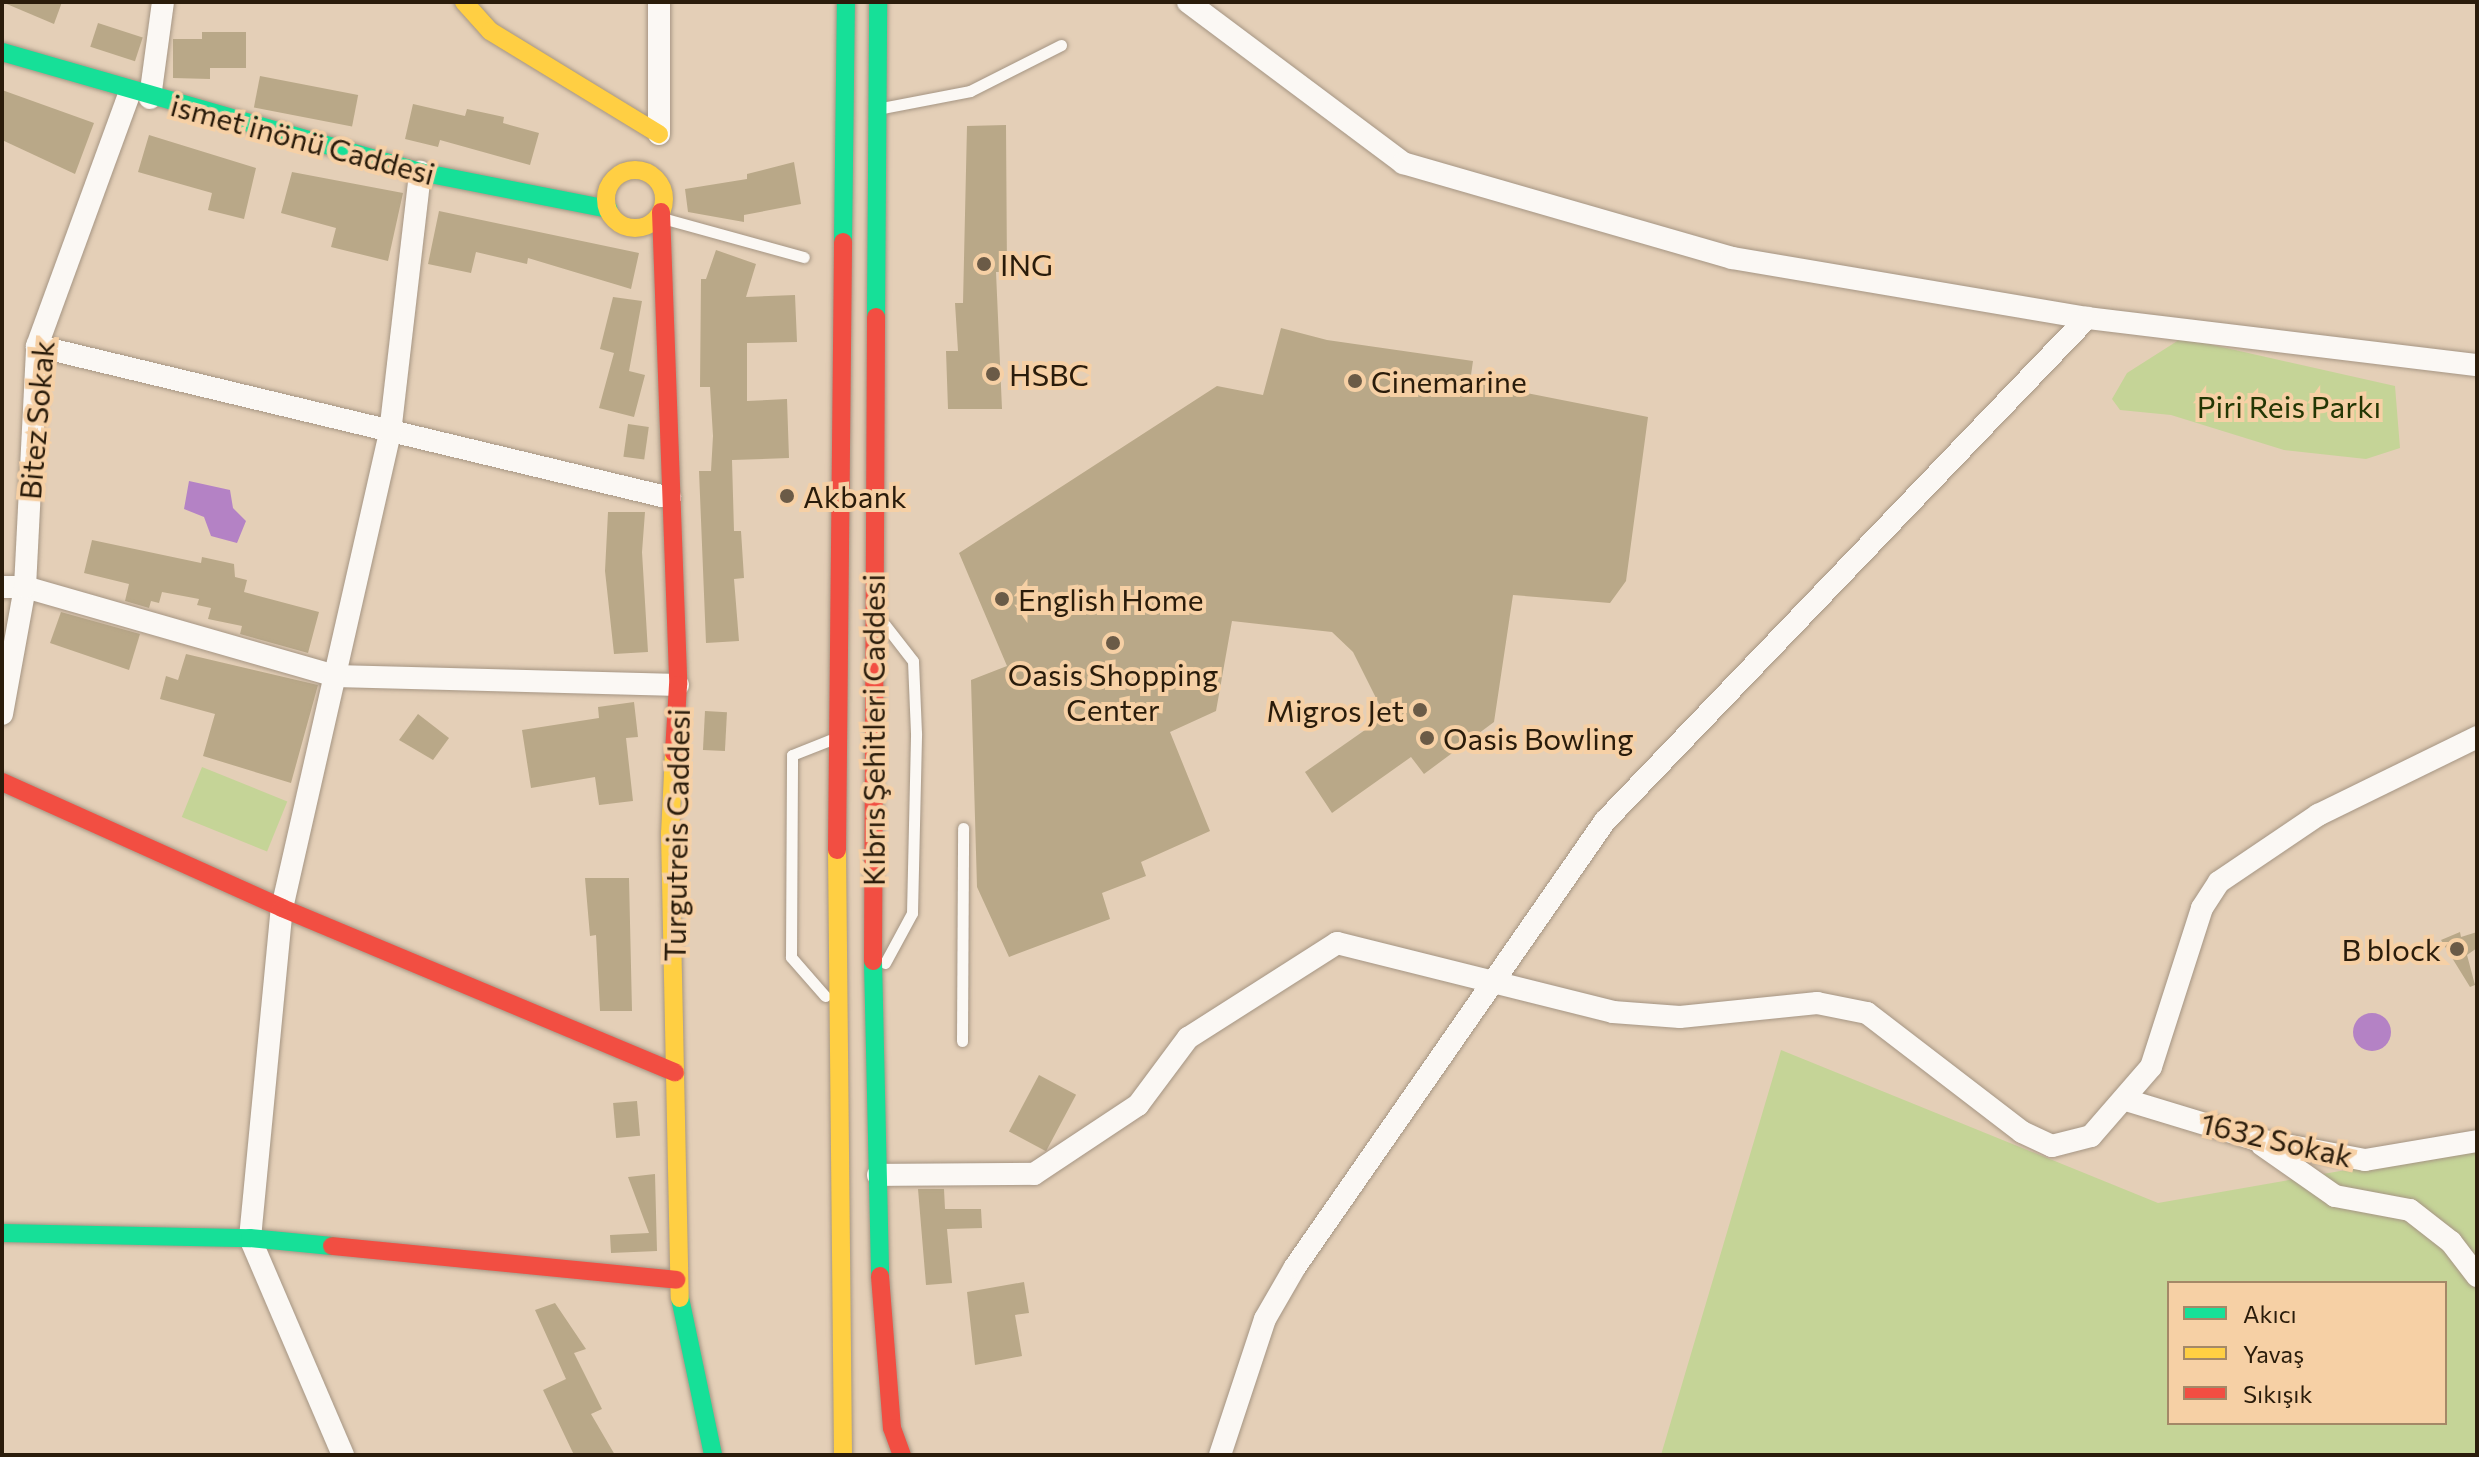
<!DOCTYPE html>
<meta charset="utf-8">
<style>
body{margin:0}
#map{position:relative;width:2479px;height:1457px;overflow:hidden;background:#e4cfb7;font-family:Commissioner,sans-serif}
div>[style]{position:absolute}
.green>*{inset:0;background:#c5d497;transform-origin:0 0}
.water>*{inset:0;background:#b482c5}
.round{border-radius:50%}
.building>*{inset:0;background:#b9a888;transform-origin:0 0}
.roads{filter:drop-shadow(0 0 2px #a59583) drop-shadow(0 0 2px #a59583)}
.lane>*{height:11px;margin:-5.5px;padding:0 5.5px;transform-origin:5.5px;border-radius:5.5px;background:#fbf8f4}
.street>*{height:22px;margin:-11px;padding:0 11px;transform-origin:11px;border-radius:11px;background:#fbf8f4}
.fast>*{height:18px;margin:-9px;padding:0 9px;transform-origin:9px;border-radius:9px;background:#16e098}
.slow>*{height:18px;margin:-9px;padding:0 9px;transform-origin:9px;border-radius:9px;background:#ffcf43}
.slow>.ring{margin:-9px;padding:0;box-sizing:content-box;background:none;border:18px solid #ffcf43;border-radius:50%}
.jam>*{height:18px;margin:-9px;padding:0 9px;transform-origin:9px;border-radius:9px;background:#f24e42}
.dots>*{width:22px;height:22px;translate:-50% -50%;box-sizing:border-box;border:4px solid #f6d0a5;border-radius:50%}
span{translate:-50% -50%;white-space:nowrap;text-align:center;line-height:1.15;-webkit-text-stroke:8px #f6d0a5;paint-order:stroke}
.street-label{font-size:30px;color:#2a1c0b}
.poi-label{font-size:30px;color:#2a1c0b}
.left{translate:0 -50%;text-align:left}
.right{translate:-100% -50%;text-align:right}
.park-label{font-size:30px;color:#233704}
.frame{position:absolute;inset:0;border:4px solid #2a1c0b;pointer-events:none}
.legend{position:absolute;left:2167px;top:1281px;width:280px;height:144px;box-sizing:border-box;background:#f6d0a5;border:2px solid #a48867;margin:0;padding:10px 14px;list-style:none;font-size:24px;color:#2a1c0b}
.legend li{display:flex;align-items:center;gap:16px;height:40px}
.legend b{width:40px;border:2px solid #a48867}
</style>
<div id="map">
<div class="green">
<i style="clip-path:polygon(2182px 338px,2395px 386px,2400px 448px,2366px 459px,2284px 450px,2171px 415px,2120px 410px,2112px 399px,2127px 373px)"></i>
<i style="left:202px;top:767px;width:92px;height:54px;rotate:22deg"></i>
<i style="clip-path:polygon(evenodd,1781px 1050px,2158px 1203px,2477px 1147px,2477px 1455px,1661px 1455px,1781px 1050px,2169px 1283px,2445px 1283px,2445px 1423px,2169px 1423px,2169px 1283px)"></i>
</div>
<div class="water">
<i style="clip-path:polygon(189px 481px,230px 490px,233px 508px,246px 521px,237px 543px,211px 536px,204px 517px,184px 509px)"></i>
<i class="round" style="left:2353px;top:1013px;width:38px;height:38px"></i>
</div>
<div class="building">
<i style="clip-path:polygon(2px 2px,62px 2px,54px 24px)"></i>
<i style="left:98px;top:23px;width:47px;height:25px;rotate:18deg"></i>
<i style="clip-path:polygon(202px 32px,246px 32px,246px 68px,210px 68px,210px 79px,173px 78px,173px 39px,202px 39px)"></i>
<i style="left:260px;top:76px;width:100px;height:32px;rotate:11deg"></i>
<i style="clip-path:polygon(2px 90px,94px 123px,75px 174px,2px 140px)"></i>
<i style="clip-path:polygon(413px 104px,465px 116px,467px 109px,504px 117px,503px 123px,539px 133px,530px 165px,440px 140px,438px 147px,405px 139px)"></i>
<i style="clip-path:polygon(1006px 125px,1007px 272px,996px 272px,1002px 409px,948px 409px,946px 351px,958px 351px,955px 303px,963px 303px,967px 126px)"></i>
<i style="clip-path:polygon(149px 135px,256px 168px,244px 219px,208px 210px,212px 193px,138px 172px)"></i>
<i style="clip-path:polygon(794px 162px,801px 204px,744px 215px,744px 222px,688px 212px,685px 189px,747px 179px,747px 174px)"></i>
<i style="clip-path:polygon(292px 172px,403px 193px,388px 261px,331px 247px,336px 228px,281px 213px)"></i>
<i style="clip-path:polygon(439px 211px,639px 253px,631px 289px,528px 258px,527px 264px,476px 252px,471px 273px,428px 264px)"></i>
<i style="clip-path:polygon(716px 250px,756px 264px,746px 297px,795px 295px,797px 342px,747px 343px,747px 401px,787px 399px,789px 458px,732px 460px,734px 531px,741px 531px,744px 578px,734px 579px,739px 641px,706px 643px,699px 471px,711px 471px,713px 436px,710px 387px,700px 387px,701px 279px,706px 279px)"></i>
<i style="clip-path:polygon(613px 297px,642px 301px,629px 371px,645px 375px,634px 417px,599px 408px,614px 353px,600px 349px)"></i>
<i style="clip-path:polygon(1281px 328px,1327px 340px,1473px 361px,1470px 382px,1648px 417px,1626px 581px,1610px 603px,1513px 595px,1494px 722px,1424px 774px,1411px 757px,1332px 813px,1305px 772px,1385px 716px,1353px 652px,1332px 632px,1232px 621px,1216px 711px,1170px 732px,1210px 831px,1141px 862px,1146px 876px,1102px 893px,1110px 919px,1009px 957px,977px 887px,971px 680px,1007px 666px,959px 553px,1217px 386px,1263px 395px)"></i>
<i style="left:628px;top:424px;width:21px;height:33px;rotate:8deg"></i>
<i style="clip-path:polygon(608px 512px,645px 512px,642px 552px,648px 652px,614px 654px,605px 571px)"></i>
<i style="clip-path:polygon(92px 540px,201px 563px,202px 557px,234px 564px,235px 577px,247px 580px,244px 592px,319px 612px,308px 653px,240px 634px,242px 626px,208px 619px,211px 608px,197px 605px,199px 599px,162px 592px,159px 603px,151px 601px,149px 608px,125px 601px,129px 584px,84px 573px)"></i>
<i style="clip-path:polygon(61px 612px,140px 634px,129px 670px,50px 643px)"></i>
<i style="clip-path:polygon(186px 654px,318px 685px,291px 783px,203px 756px,215px 714px,160px 699px,166px 676px,178px 680px)"></i>
<i style="clip-path:polygon(634px 702px,638px 737px,626px 738px,633px 801px,599px 805px,595px 777px,531px 788px,522px 730px,599px 718px,598px 707px)"></i>
<i style="left:705px;top:711px;width:22px;height:39px;rotate:3deg"></i>
<i style="clip-path:polygon(418px 714px,449px 738px,433px 760px,399px 740px)"></i>
<i style="clip-path:polygon(585px 878px,629px 878px,632px 1011px,600px 1011px,596px 935px,590px 936px)"></i>
<i style="clip-path:polygon(2460px 932px,2461px 937px,2477px 932px,2477px 948px,2467px 955px,2475px 985px,2470px 987px,2441px 940px)"></i>
<i style="left:1039px;top:1075px;width:42px;height:64px;rotate:28deg"></i>
<i style="left:637px;top:1101px;width:35px;height:24px;rotate:85deg"></i>
<i style="clip-path:polygon(655px 1174px,657px 1251px,611px 1253px,610px 1235px,649px 1233px,628px 1177px)"></i>
<i style="clip-path:polygon(918px 1189px,944px 1189px,945px 1209px,981px 1209px,982px 1228px,947px 1229px,952px 1283px,926px 1285px)"></i>
<i style="clip-path:polygon(1024px 1282px,1029px 1313px,1015px 1315px,1022px 1356px,975px 1365px,967px 1292px)"></i>
<i style="clip-path:polygon(555px 1303px,586px 1349px,574px 1353px,602px 1409px,591px 1414px,615px 1455px,574px 1455px,543px 1390px,566px 1379px,535px 1310px)"></i>
</div>
<div class="roads">
<div class="lane">
<i style="left:882px;top:108px;width:90px;rotate:-10.9deg"></i>
<i style="left:970px;top:91px;width:102px;rotate:-26.8deg"></i>
<i style="left:662px;top:218px;width:147px;rotate:15.4deg"></i>
<i style="left:885px;top:963px;width:57px;rotate:-61.6deg"></i>
<i style="left:912px;top:913px;width:180px;rotate:-88.7deg"></i>
<i style="left:916px;top:733px;width:72px;rotate:-92.4deg"></i>
<i style="left:913px;top:661px;width:46px;rotate:-127.9deg"></i>
<i style="left:825px;top:996px;width:52px;rotate:-131.1deg"></i>
<i style="left:791px;top:957px;width:202px;rotate:-89.7deg"></i>
<i style="left:792px;top:755px;width:41px;rotate:-21.5deg"></i>
<i style="left:962px;top:1041px;width:213px;rotate:-89.7deg"></i>
</div>
<div class="street">
<i style="left:1188px;top:2px;width:269px;rotate:36.8deg"></i>
<i style="left:1403px;top:163px;width:342px;rotate:16.1deg"></i>
<i style="left:1732px;top:258px;width:360px;rotate:9.6deg"></i>
<i style="left:2087px;top:318px;width:393px;rotate:6.9deg"></i>
<i style="left:150px;top:98px;width:97px;rotate:-82.3deg"></i>
<i style="left:659px;top:134px;width:132px;rotate:-90deg"></i>
<i style="left:37px;top:346px;width:651px;rotate:13.5deg"></i>
<i style="left:2px;top:587px;width:23px"></i>
<i style="left:25px;top:587px;width:323px;rotate:16deg"></i>
<i style="left:336px;top:676px;width:342px;rotate:1.5deg"></i>
<i style="left:2px;top:714px;width:129px;rotate:-79.7deg"></i>
<i style="left:25px;top:587px;width:241px;rotate:-87.1deg"></i>
<i style="left:37px;top:346px;width:270px;rotate:-69.9deg"></i>
<i style="left:2126px;top:1100px;width:134px;rotate:16.9deg"></i>
<i style="left:2254px;top:1139px;width:113px;rotate:10.7deg"></i>
<i style="left:2365px;top:1160px;width:114px;rotate:-9.6deg"></i>
<i style="left:2262px;top:1145px;width:89px;rotate:34.9deg"></i>
<i style="left:2335px;top:1196px;width:76px;rotate:10.6deg"></i>
<i style="left:2410px;top:1210px;width:52px;rotate:38deg"></i>
<i style="left:2451px;top:1242px;width:43px;rotate:52.6deg"></i>
<i style="left:878px;top:1175px;width:156px;rotate:-0.4deg"></i>
<i style="left:1034px;top:1174px;width:125px;rotate:-33.6deg"></i>
<i style="left:1138px;top:1105px;width:84px;rotate:-53.3deg"></i>
<i style="left:1188px;top:1038px;width:177px;rotate:-32.5deg"></i>
<i style="left:1337px;top:943px;width:284px;rotate:14deg"></i>
<i style="left:1613px;top:1012px;width:67px;rotate:4.3deg"></i>
<i style="left:1680px;top:1017px;width:138px;rotate:-5.8deg"></i>
<i style="left:1817px;top:1003px;width:51px;rotate:11.3deg"></i>
<i style="left:1867px;top:1013px;width:195px;rotate:37.5deg"></i>
<i style="left:2022px;top:1132px;width:33px;rotate:25deg"></i>
<i style="left:2052px;top:1146px;width:40px;rotate:-14.4deg"></i>
<i style="left:2091px;top:1136px;width:91px;rotate:-49deg"></i>
<i style="left:2151px;top:1067px;width:167px;rotate:-72.2deg"></i>
<i style="left:2202px;top:908px;width:31px;rotate:-57deg"></i>
<i style="left:2219px;top:882px;width:120px;rotate:-34.1deg"></i>
<i style="left:2318px;top:815px;width:177px;rotate:-26.1deg"></i>
<i style="left:343px;top:1455px;width:236px;rotate:-113.2deg"></i>
<i style="left:250px;top:1238px;width:332px;rotate:-84.5deg"></i>
<i style="left:282px;top:908px;width:487px;rotate:-77.2deg"></i>
<i style="left:390px;top:433px;width:263px;rotate:-83.4deg"></i>
<i style="left:1220px;top:1455px;width:143px;rotate:-71.7deg"></i>
<i style="left:1265px;top:1319px;width:60px;rotate:-60deg"></i>
<i style="left:1295px;top:1267px;width:543px;rotate:-55.2deg"></i>
<i style="left:1605px;top:821px;width:697px;rotate:-46.22deg"></i>
</div>
<div class="fast">
<i style="left:2px;top:52px;width:435px;rotate:16deg"></i>
<i style="left:420px;top:172px;width:192px;rotate:11.1deg"></i>
<i style="left:843px;top:242px;width:240px;rotate:-89.3deg"></i>
<i style="left:876px;top:317px;width:315px;rotate:-89.6deg"></i>
<i style="left:873px;top:961px;width:315px;rotate:88.7deg"></i>
<i style="left:2px;top:1233px;width:248px;rotate:1.2deg"></i>
<i style="left:250px;top:1238px;width:82px;rotate:5.6deg"></i>
<i style="left:680px;top:1298px;width:160px;rotate:78.1deg"></i>
</div>
<div class="slow">
<i style="left:464px;top:2px;width:39px;rotate:48deg"></i>
<i style="left:490px;top:31px;width:198px;rotate:31.4deg"></i>
<i class="ring" style="left:606px;top:170px;width:40px;height:40px"></i>
<i style="left:674px;top:753px;width:81px;rotate:92.8deg"></i>
<i style="left:670px;top:834px;width:464px;rotate:88.8deg"></i>
<i style="left:837px;top:850px;width:605px;rotate:89.43deg"></i>
</div>
<div class="jam">
<i style="left:661px;top:212px;width:473px;rotate:87.9deg"></i>
<i style="left:678px;top:685px;width:68px;rotate:93.4deg"></i>
<i style="left:2px;top:782px;width:307px;rotate:24.2deg"></i>
<i style="left:282px;top:908px;width:426px;rotate:22.7deg"></i>
<i style="left:837px;top:850px;width:608px;rotate:-89.43deg"></i>
<i style="left:873px;top:961px;width:644px;rotate:-89.73deg"></i>
<i style="left:332px;top:1246px;width:346px;rotate:5.6deg"></i>
<i style="left:880px;top:1276px;width:152px;rotate:85.5deg"></i>
<i style="left:892px;top:1428px;width:29px;rotate:70deg"></i>
</div>
</div>
<div class="dots">
<i style="left:984px;top:264px;background:#6b5b47"></i>
<i style="left:993px;top:374px;background:#6b5b47"></i>
<i style="left:1355px;top:381px;background:#6b5b47"></i>
<i style="left:787px;top:496px;background:#6b5b47"></i>
<i style="left:1002px;top:599px;background:#6b5b47"></i>
<i style="left:1113px;top:643px;background:#6b5b47"></i>
<i style="left:1420px;top:710px;background:#6b5b47"></i>
<i style="left:1427px;top:738px;background:#6b5b47"></i>
<i style="left:2457px;top:949px;background:#6b5b47"></i>
</div>
<div class="street-label">
<span style="left:303px;top:139px;rotate:15deg">ismet inönü Caddesi</span>
<span style="left:36px;top:420px;rotate:-85deg">Bitez Sokak</span>
<span style="left:873px;top:730px;rotate:-90deg">Kıbrıs Şehitleri Caddesi</span>
<span style="left:676px;top:835px;rotate:-89deg">Turgutreis Caddesi</span>
<span style="left:2277px;top:1139px;rotate:13deg">1632 Sokak</span>
</div>
<div class="poi-label">
<span class="left" style="left:1000px;top:264px">ING</span>
<span class="left" style="left:1009px;top:374px">HSBC</span>
<span class="left" style="left:1371px;top:381px">Cinemarine</span>
<span class="left" style="left:803px;top:496px">Akbank</span>
<span class="left" style="left:1018px;top:599px">English Home</span>
<span style="left:1113px;top:691px">Oasis Shopping<br>Center</span>
<span class="right" style="left:1404px;top:710px">Migros Jet</span>
<span class="left" style="left:1443px;top:738px">Oasis Bowling</span>
<span class="right" style="left:2441px;top:949px">B block</span>
</div>
<div class="park-label">
<span style="left:2289px;top:406px">Piri Reis Parkı</span>
</div>
<div class="frame"></div>
<ul class="legend">
<li><b style="height:10px;background:#16e098"></b>Akıcı</li>
<li><b style="height:10px;background:#ffcf43"></b>Yavaş</li>
<li><b style="height:10px;background:#f24e42"></b>Sıkışık</li>
</ul>
</div>
